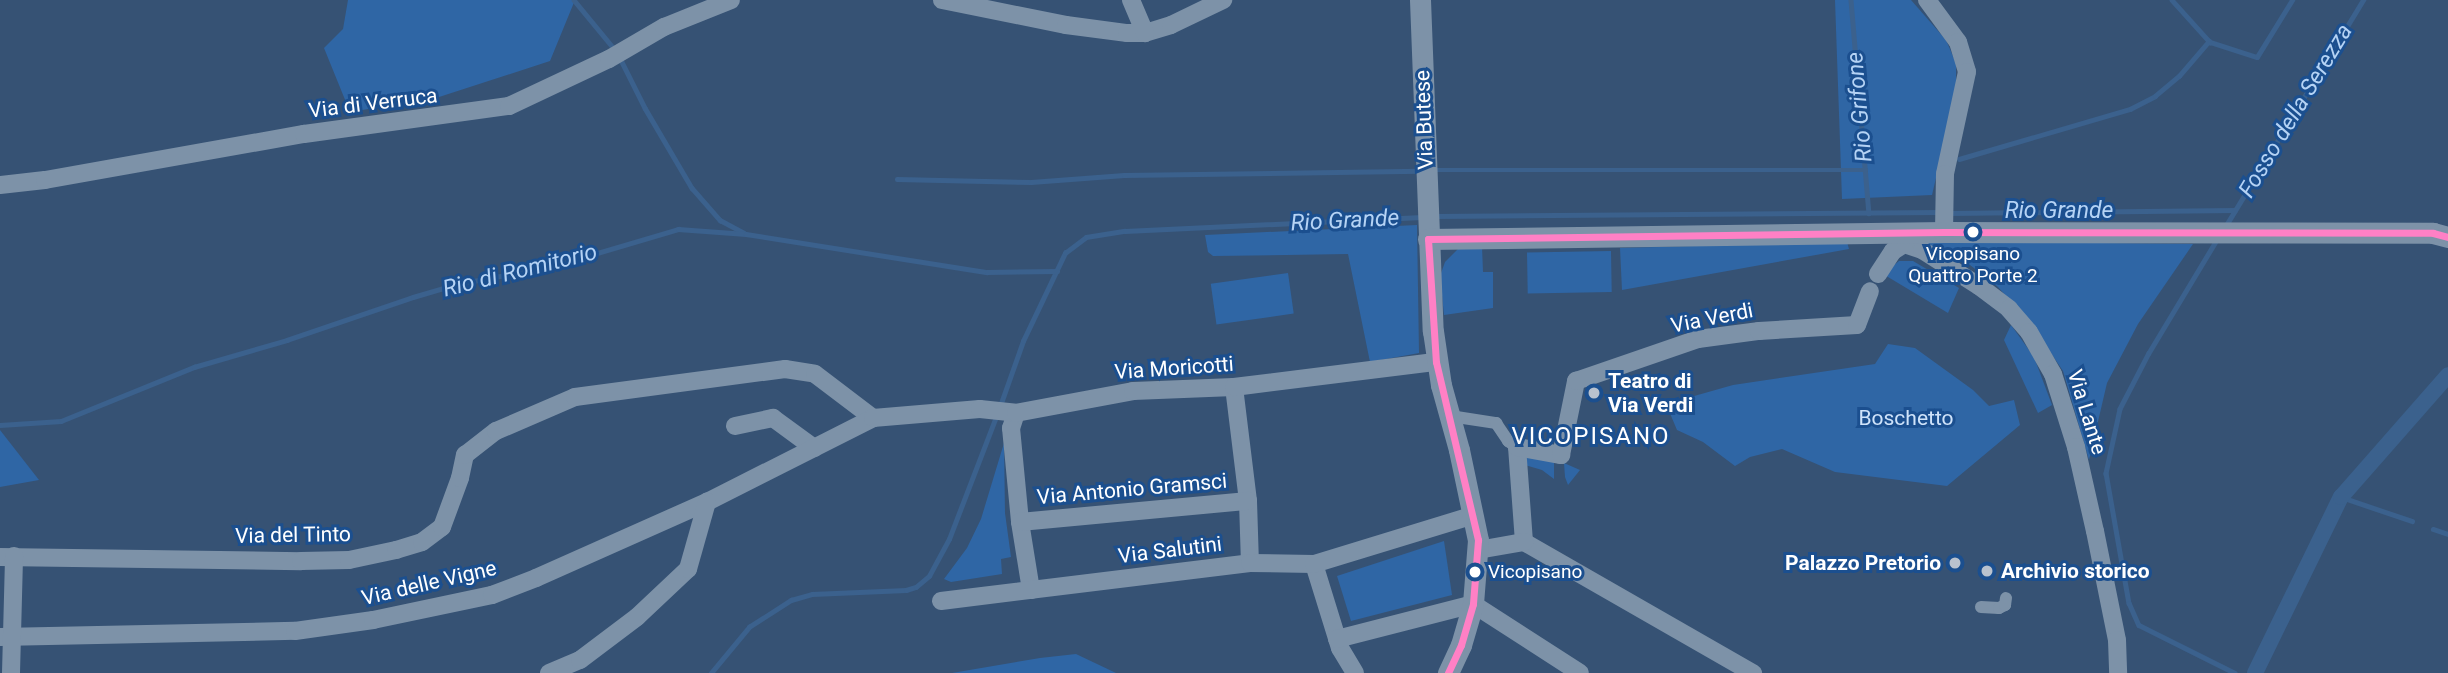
<!DOCTYPE html>
<style>
body{margin:0}
#map{position:relative;width:2448px;height:673px;overflow:hidden;background:#365274;font-family:Roboto,sans-serif}
div>[style]{position:absolute}
.green>*{inset:0;background:#2f66a5;transform-origin:0 0}
.stream>*{height:4.5px;margin:-2.25px;padding:0 2.25px;transform-origin:2.25px;border-radius:2.25px;background:#3b618d}
.canal>*{height:16px;margin:-8px;padding:0 8px;transform-origin:8px;border-radius:8px;background:#3b618d}
.pedestrian>*{height:12px;margin:-6px;padding:0 6px;transform-origin:6px;border-radius:6px;background:#7d92a8}
.minor>*{height:18px;margin:-9px;padding:0 9px;transform-origin:9px;border-radius:9px;background:#7d92a8}
.tertiary>*{height:21px;margin:-10.5px;padding:0 10.5px;transform-origin:10.5px;border-radius:10.5px;background:#7d92a8}
.bus-1>*{height:7px;margin:-3.5px;padding:0 3.5px;transform-origin:3.5px;border-radius:3.5px;background:#ff80c5}
.dots>*{width:19px;height:19px;translate:-50% -50%;box-sizing:border-box;border:4px solid #1b4f8f;border-radius:50%}
span{translate:-50% -50%;white-space:nowrap;text-align:center;line-height:1.15;-webkit-text-stroke:6px #1b4f8f;paint-order:stroke}
.bus-label{font-size:19px;color:#fff}
.left{translate:0 -50%;text-align:left}
.street-label{font-size:21px;color:#fff}
.poi-label{font-size:21px;color:#fff;font-weight:700}
.right{translate:-100% -50%;text-align:right}
.park-label{font-size:21px;color:#cfe3fa}
.water-label{font-size:23px;color:#b5d3f5;font-style:italic}
.quarter-label{font-size:24px;color:#fff;letter-spacing:2px}
</style>
<div id="map">
<div class="green">
<i style="clip-path:polygon(348px 0,575px 0,550px 61px,436px 98px,350px 112px,324px 48px,343px 29px)"></i>
<i style="clip-path:polygon(1835px 0,1911px 0,1946px 40px,1956px 63px,1956px 93px,1932px 195px,1842px 199px)"></i>
<i style="clip-path:polygon(1417px 225px,1419px 353px,1370px 362px,1348px 254px,1213px 256px,1208px 252px,1205px 235px)"></i>
<i style="clip-path:polygon(1914px 241px,2193px 244px,2138px 324px,2107px 383px,2089px 460px,2063px 371px,2032px 325px,1998px 287px,1970px 265px)"></i>
<i style="clip-path:polygon(1847px 242px,1849px 249px,1622px 290px,1620px 248px)"></i>
<i style="clip-path:polygon(1482px 246px,1483px 272px,1493px 272px,1493px 308px,1444px 315px,1440px 276px,1445px 262px,1459px 248px)"></i>
<i style="left:1611px;top:251px;width:41px;height:84px;rotate:89deg"></i>
<i style="clip-path:polygon(1899px 261px,1913px 261px,1959px 288px,1948px 313px,1883px 274px)"></i>
<i style="left:1288px;top:273px;width:41px;height:78px;rotate:82deg"></i>
<i style="clip-path:polygon(2011px 325px,2034px 357px,2052px 405px,2038px 413px,2004px 340px)"></i>
<i style="clip-path:polygon(1888px 344px,1915px 348px,1973px 390px,1989px 406px,2014px 400px,2020px 425px,1947px 486px,1835px 472px,1782px 449px,1750px 457px,1735px 466px,1703px 442px,1677px 430px,1666px 404px,1733px 385px,1875px 364px)"></i>
<i style="clip-path:polygon(0 430px,39px 480px,0 487px)"></i>
<i style="clip-path:polygon(1004px 443px,1005px 513px,1011px 557px,1001px 559px,1002px 574px,951px 582px,944px 579px,967px 548px,981px 519px)"></i>
<i style="clip-path:polygon(1523px 452px,1554px 461px,1554px 479px,1542px 470px,1525px 465px)"></i>
<i style="clip-path:polygon(1564px 463px,1580px 470px,1568px 485px,1565px 477px)"></i>
<i style="clip-path:polygon(1444px 541px,1452px 595px,1351px 621px,1337px 576px)"></i>
<i style="clip-path:polygon(1076px 654px,1116px 673px,952px 673px,1040px 658px)"></i>
</div>
<div class="stream">
<i style="left:574px;top:0;width:66px;rotate:50.5deg"></i>
<i style="left:1851px;top:0;width:214px;rotate:85.2deg"></i>
<i style="left:2172px;top:0;width:57px;rotate:47.9deg"></i>
<i style="left:2210px;top:42px;width:49px;rotate:17.7deg"></i>
<i style="left:2257px;top:57px;width:67px;rotate:-58.4deg"></i>
<i style="left:620px;top:58px;width:56px;rotate:63.4deg"></i>
<i style="left:645px;top:108px;width:93px;rotate:59.6deg"></i>
<i style="left:692px;top:188px;width:43px;rotate:48.8deg"></i>
<i style="left:720px;top:220px;width:27px;rotate:28deg"></i>
<i style="left:1959px;top:159px;width:178px;rotate:-16.3deg"></i>
<i style="left:2130px;top:109px;width:28px;rotate:-27deg"></i>
<i style="left:2155px;top:96px;width:31px;rotate:-40deg"></i>
<i style="left:2179px;top:76px;width:46px;rotate:-49.4deg"></i>
<i style="left:1433px;top:170px;width:433px"></i>
<i style="left:897px;top:179px;width:134px;rotate:1.3deg"></i>
<i style="left:1031px;top:182px;width:93px;rotate:-4.3deg"></i>
<i style="left:1124px;top:175px;width:297px;rotate:-0.8deg"></i>
<i style="left:1949px;top:213px;width:286px;rotate:-0.6deg"></i>
<i style="left:1435px;top:216px;width:505px;rotate:-0.45deg"></i>
<i style="left:2225px;top:227px;width:266px;rotate:-58.7deg"></i>
<i style="left:2217px;top:240px;width:132px;rotate:121deg"></i>
<i style="left:2149px;top:353px;width:63px;rotate:117.4deg"></i>
<i style="left:2120px;top:409px;width:66px;rotate:102.3deg"></i>
<i style="left:2106px;top:473px;width:132px;rotate:80deg"></i>
<i style="left:2129px;top:603px;width:24px;rotate:66deg"></i>
<i style="left:2139px;top:625px;width:107px;rotate:26.6deg"></i>
<i style="left:1000px;top:406px;width:69px;rotate:-70.5deg"></i>
<i style="left:1023px;top:341px;width:98px;rotate:-64.5deg"></i>
<i style="left:1065px;top:253px;width:26px;rotate:-37deg"></i>
<i style="left:1086px;top:237px;width:39px;rotate:-9deg"></i>
<i style="left:1125px;top:231px;width:297px;rotate:-2.7deg"></i>
<i style="left:0;top:425px;width:61px;rotate:-3.8deg"></i>
<i style="left:61px;top:421px;width:144px;rotate:-22.1deg"></i>
<i style="left:194px;top:367px;width:97px;rotate:-16.2deg"></i>
<i style="left:287px;top:340px;width:133px;rotate:-18.8deg"></i>
<i style="left:413px;top:297px;width:46px;rotate:-16.5deg"></i>
<i style="left:457px;top:284px;width:95px;rotate:-10.4deg"></i>
<i style="left:550px;top:267px;width:134px;rotate:-16.5deg"></i>
<i style="left:678px;top:229px;width:68px;rotate:4.2deg"></i>
<i style="left:746px;top:234px;width:244px;rotate:9deg"></i>
<i style="left:987px;top:272px;width:70px;rotate:-0.8deg"></i>
<i style="left:2341px;top:497px;width:75px;rotate:18.7deg"></i>
<i style="left:2433px;top:529px;width:16px;rotate:18deg"></i>
<i style="left:711px;top:673px;width:60px;rotate:-50.4deg"></i>
<i style="left:749px;top:627px;width:50px;rotate:-32.7deg"></i>
<i style="left:791px;top:600px;width:22px;rotate:-16deg"></i>
<i style="left:812px;top:594px;width:94px;rotate:-2.4deg"></i>
<i style="left:906px;top:590px;width:10px;rotate:-17deg"></i>
<i style="left:916px;top:587px;width:17px;rotate:-40deg"></i>
<i style="left:929px;top:576px;width:42px;rotate:-61.6deg"></i>
<i style="left:949px;top:539px;width:134px;rotate:-69deg"></i>
</div>
<div class="canal">
<i style="left:2255px;top:673px;width:196px;rotate:-64deg"></i>
<i style="left:2341px;top:497px;width:162px;rotate:-48.7deg"></i>
</div>
<div class="pedestrian">
<i style="left:1450px;top:416px;width:47px;rotate:8.7deg"></i>
<i style="left:1496px;top:423px;width:22px;rotate:56deg"></i>
<i style="left:1508px;top:441px;width:11px;rotate:34deg"></i>
<i style="left:1981px;top:607px;width:18px;rotate:3deg"></i>
<i style="left:1999px;top:608px;width:7px;rotate:-27deg"></i>
<i style="left:2005px;top:605px;width:7px;rotate:-82deg"></i>
</div>
<div class="minor">
<i style="left:942px;top:0;width:126px;rotate:11.4deg"></i>
<i style="left:1066px;top:25px;width:62px;rotate:7.5deg"></i>
<i style="left:1127px;top:33px;width:18px"></i>
<i style="left:1145px;top:33px;width:27px;rotate:-17deg"></i>
<i style="left:1171px;top:25px;width:58px;rotate:-25.7deg"></i>
<i style="left:1131px;top:0;width:36px;rotate:67deg"></i>
<i style="left:1927px;top:0;width:52px;rotate:53.6deg"></i>
<i style="left:1958px;top:42px;width:31px;rotate:73deg"></i>
<i style="left:1967px;top:72px;width:104px;rotate:102.2deg"></i>
<i style="left:1945px;top:174px;width:58px;rotate:91deg"></i>
<i style="left:0;top:185px;width:45px;rotate:-6.3deg"></i>
<i style="left:45px;top:180px;width:263px;rotate:-10.1deg"></i>
<i style="left:304px;top:134px;width:207px;rotate:-7.8deg"></i>
<i style="left:509px;top:106px;width:110px;rotate:-25.2deg"></i>
<i style="left:609px;top:59px;width:64px;rotate:-30.2deg"></i>
<i style="left:664px;top:27px;width:72px;rotate:-21.9deg"></i>
<i style="left:1904px;top:233px;width:11px;rotate:90deg"></i>
<i style="left:1904px;top:244px;width:19px;rotate:18deg"></i>
<i style="left:1922px;top:250px;width:67px;rotate:32.3deg"></i>
<i style="left:1979px;top:286px;width:38px;rotate:37deg"></i>
<i style="left:2009px;top:309px;width:30px;rotate:49deg"></i>
<i style="left:2029px;top:332px;width:48px;rotate:60.3deg"></i>
<i style="left:2053px;top:374px;width:77px;rotate:72.5deg"></i>
<i style="left:2076px;top:447px;width:86px;rotate:77.3deg"></i>
<i style="left:2095px;top:531px;width:111px;rotate:78.6deg"></i>
<i style="left:2117px;top:640px;width:33px;rotate:88deg"></i>
<i style="left:1878px;top:274px;width:27px;rotate:-57deg"></i>
<i style="left:1893px;top:251px;width:13px;rotate:-32deg"></i>
<i style="left:1234px;top:387px;width:115px;rotate:83deg"></i>
<i style="left:1248px;top:501px;width:62px;rotate:88.2deg"></i>
<i style="left:1016px;top:413px;width:16px;rotate:108deg"></i>
<i style="left:1011px;top:428px;width:94px;rotate:84.5deg"></i>
<i style="left:1020px;top:522px;width:69px;rotate:80.8deg"></i>
<i style="left:735px;top:426px;width:39px;rotate:-12deg"></i>
<i style="left:773px;top:418px;width:51px;rotate:36.2deg"></i>
<i style="left:1020px;top:522px;width:229px;rotate:-5.3deg"></i>
<i style="left:1524px;top:542px;width:95px;rotate:-94.2deg"></i>
<i style="left:1517px;top:447px;width:45px;rotate:10.3deg"></i>
<i style="left:1561px;top:455px;width:76px;rotate:-78.5deg"></i>
<i style="left:1576px;top:381px;width:129px;rotate:-19deg"></i>
<i style="left:1698px;top:339px;width:62px;rotate:-7.5deg"></i>
<i style="left:1759px;top:331px;width:98px;rotate:-3.5deg"></i>
<i style="left:1857px;top:325px;width:36px;rotate:-69deg"></i>
<i style="left:1524px;top:542px;width:264px;rotate:29.8deg"></i>
<i style="left:1478px;top:550px;width:47px;rotate:-9.9deg"></i>
<i style="left:0;top:557px;width:301px;rotate:0.8deg"></i>
<i style="left:301px;top:561px;width:48px;rotate:-1.2deg"></i>
<i style="left:349px;top:560px;width:48px;rotate:-12deg"></i>
<i style="left:396px;top:550px;width:27px;rotate:-17deg"></i>
<i style="left:422px;top:542px;width:25px;rotate:-37deg"></i>
<i style="left:442px;top:527px;width:52px;rotate:-69.8deg"></i>
<i style="left:460px;top:478px;width:24px;rotate:-78deg"></i>
<i style="left:465px;top:455px;width:39px;rotate:-38deg"></i>
<i style="left:496px;top:431px;width:86px;rotate:-23.3deg"></i>
<i style="left:575px;top:397px;width:212px;rotate:-7.6deg"></i>
<i style="left:785px;top:369px;width:30px;rotate:9deg"></i>
<i style="left:815px;top:374px;width:73px;rotate:37.2deg"></i>
<i style="left:1314px;top:564px;width:88px;rotate:72.8deg"></i>
<i style="left:1340px;top:648px;width:29px;rotate:59deg"></i>
<i style="left:941px;top:601px;width:311px;rotate:-7deg"></i>
<i style="left:1250px;top:563px;width:64px;rotate:0.9deg"></i>
<i style="left:1314px;top:564px;width:167px;rotate:-17deg"></i>
<i style="left:0;top:637px;width:295px;rotate:-1.2deg"></i>
<i style="left:295px;top:631px;width:79px;rotate:-8deg"></i>
<i style="left:373px;top:620px;width:122px;rotate:-11.9deg"></i>
<i style="left:492px;top:595px;width:47px;rotate:-21.1deg"></i>
<i style="left:536px;top:578px;width:187px;rotate:-24deg"></i>
<i style="left:707px;top:502px;width:186px;rotate:-26.8deg"></i>
<i style="left:873px;top:418px;width:107px;rotate:-4.8deg"></i>
<i style="left:980px;top:409px;width:36px;rotate:6deg"></i>
<i style="left:1016px;top:413px;width:119px;rotate:-10.6deg"></i>
<i style="left:1133px;top:391px;width:101px;rotate:-2.3deg"></i>
<i style="left:1234px;top:387px;width:204px;rotate:-7.1deg"></i>
<i style="left:1337px;top:639px;width:140px;rotate:-14.4deg"></i>
<i style="left:1473px;top:604px;width:127px;rotate:32.8deg"></i>
<i style="left:11px;top:673px;width:117px;rotate:-88.5deg"></i>
<i style="left:549px;top:673px;width:34px;rotate:-23deg"></i>
<i style="left:580px;top:660px;width:71px;rotate:-37deg"></i>
<i style="left:637px;top:617px;width:70px;rotate:-43.3deg"></i>
<i style="left:688px;top:569px;width:70px;rotate:-74.2deg"></i>
</div>
<div class="tertiary">
<i style="left:1420px;top:0;width:331px;rotate:87.8deg"></i>
<i style="left:1433px;top:331px;width:55px;rotate:81.6deg"></i>
<i style="left:1441px;top:385px;width:67px;rotate:74.5deg"></i>
<i style="left:1459px;top:450px;width:92px;rotate:78.1deg"></i>
<i style="left:1478px;top:540px;width:64px;rotate:94.5deg"></i>
<i style="left:1473px;top:604px;width:43px;rotate:106.3deg"></i>
<i style="left:1461px;top:645px;width:31px;rotate:115deg"></i>
<i style="left:1428px;top:239px;width:516px;rotate:-0.78deg"></i>
<i style="left:1944px;top:232px;width:489px;rotate:0.1deg"></i>
<i style="left:2433px;top:233px;width:16px;rotate:15deg"></i>
</div>
<div class="bus-1">
<i style="left:1428px;top:239px;width:516px;rotate:-0.78deg"></i>
<i style="left:1944px;top:232px;width:489px;rotate:0.1deg"></i>
<i style="left:2433px;top:233px;width:16px;rotate:15deg"></i>
<i style="left:1428px;top:239px;width:123px;rotate:86.3deg"></i>
<i style="left:1436px;top:362px;width:183px;rotate:76.7deg"></i>
<i style="left:1478px;top:540px;width:64px;rotate:94.5deg"></i>
<i style="left:1473px;top:604px;width:43px;rotate:106.3deg"></i>
<i style="left:1461px;top:645px;width:31px;rotate:115deg"></i>
</div>
<div class="dots">
<i style="left:1973px;top:232px;background:#fff"></i>
<i style="left:1594px;top:393px;background:#b9c2ce"></i>
<i style="left:1955px;top:563px;background:#b9c2ce"></i>
<i style="left:1987px;top:571px;background:#b9c2ce"></i>
<i style="left:1475px;top:572px;background:#fff"></i>
</div>
<div class="bus-label">
<span style="left:1973px;top:265px">Vicopisano<br>Quattro Porte 2</span>
<span class="left" style="left:1488px;top:572px">Vicopisano</span>
</div>
<div class="street-label">
<span style="left:373px;top:103px;rotate:-7deg">Via di Verruca</span>
<span style="left:1424px;top:120px;rotate:-92deg">Via Butese</span>
<span style="left:1712px;top:318px;rotate:-11deg">Via Verdi</span>
<span style="left:1174px;top:368px;rotate:-4deg">Via Moricotti</span>
<span style="left:2087px;top:412px;rotate:73deg">Via Lante</span>
<span style="left:1132px;top:489px;rotate:-5deg">Via Antonio Gramsci</span>
<span style="left:293px;top:535px;rotate:-1deg">Via del Tinto</span>
<span style="left:1170px;top:550px;rotate:-7deg">Via Salutini</span>
<span style="left:429px;top:583px;rotate:-13deg">Via delle Vigne</span>
</div>
<div class="poi-label">
<span class="left" style="left:1608px;top:393px">Teatro di<br>Via Verdi</span>
<span class="right" style="left:1941px;top:563px">Palazzo Pretorio</span>
<span class="left" style="left:2001px;top:571px">Archivio storico</span>
</div>
<div class="park-label">
<span style="left:1906px;top:418px">Boschetto</span>
</div>
<div class="water-label">
<span style="left:1860px;top:107px;rotate:-95deg">Rio Grifone</span>
<span style="left:2296px;top:111px;rotate:-59deg">Fosso della Serezza</span>
<span style="left:2059px;top:211px">Rio Grande</span>
<span style="left:1345px;top:221px;rotate:-3deg">Rio Grande</span>
<span style="left:520px;top:271px;rotate:-14deg">Rio di Romitorio</span>
</div>
<div class="quarter-label">
<span style="left:1591px;top:437px">VICOPISANO</span>
</div>
</div>
